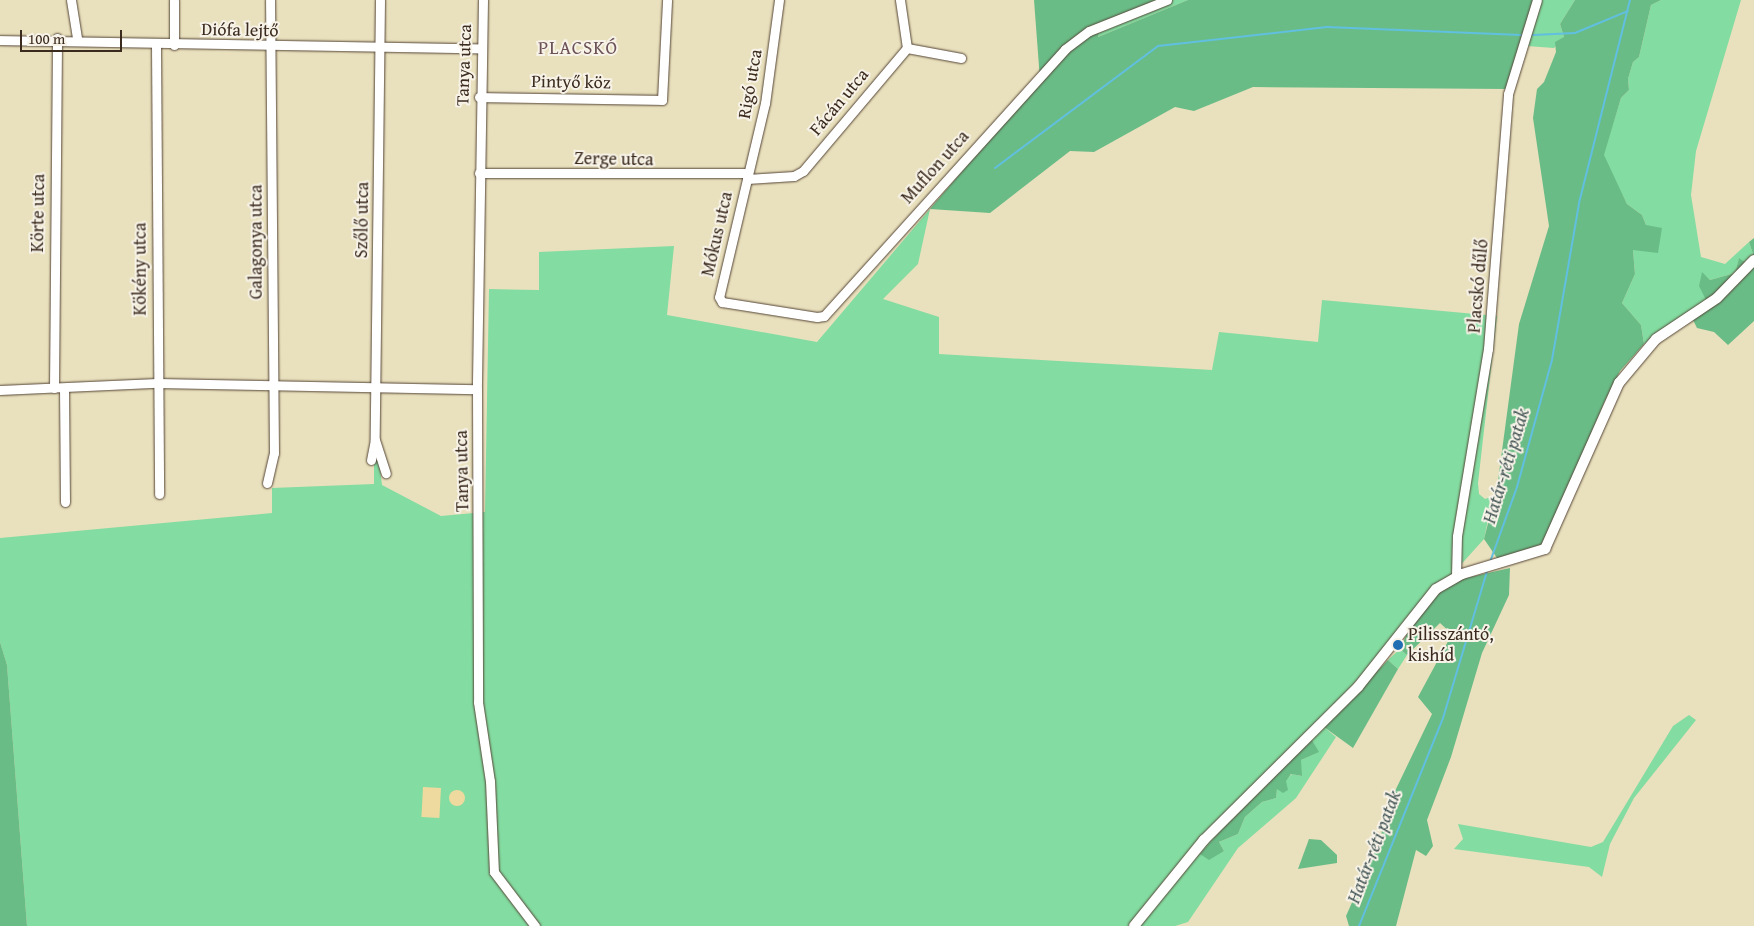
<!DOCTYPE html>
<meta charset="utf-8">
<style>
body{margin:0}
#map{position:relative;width:1754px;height:926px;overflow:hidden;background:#e9e0bd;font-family:"Gentium Book Plus",serif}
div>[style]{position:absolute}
.green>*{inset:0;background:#83dca1}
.forest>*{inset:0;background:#6abc87}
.sand>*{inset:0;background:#eeda9e;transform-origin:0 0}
.round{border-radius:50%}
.stream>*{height:2px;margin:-1px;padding:0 1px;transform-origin:1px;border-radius:1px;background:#61bfdf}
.roads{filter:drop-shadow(0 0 1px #554536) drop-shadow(0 0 1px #554536)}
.minor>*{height:9px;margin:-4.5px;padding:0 4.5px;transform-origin:4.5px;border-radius:4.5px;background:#fff}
.tertiary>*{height:10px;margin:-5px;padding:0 5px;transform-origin:5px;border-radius:5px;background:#fff}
.dots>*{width:14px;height:14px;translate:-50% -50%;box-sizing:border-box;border:2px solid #f7f3e8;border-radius:50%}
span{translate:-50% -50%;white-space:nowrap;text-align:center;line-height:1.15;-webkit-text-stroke:4px #f7f3e8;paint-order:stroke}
.street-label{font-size:18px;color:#3b2a1e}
.poi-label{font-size:18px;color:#3b2a1e}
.left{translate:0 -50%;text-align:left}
.neighbourhood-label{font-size:19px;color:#6c5257;letter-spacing:1px}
.water-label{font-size:19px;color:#465758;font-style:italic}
.scale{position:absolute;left:20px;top:30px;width:102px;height:22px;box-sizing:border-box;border:2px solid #3b2a1e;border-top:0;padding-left:6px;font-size:15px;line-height:18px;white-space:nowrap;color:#3b2a1e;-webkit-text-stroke:4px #f7f3e8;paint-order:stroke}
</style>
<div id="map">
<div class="green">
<i style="clip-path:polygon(1170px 0,1188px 0,1098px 37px,1100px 29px)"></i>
<i style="clip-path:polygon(1536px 0,1575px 0,1560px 24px,1564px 37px,1554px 48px,1527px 46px)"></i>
<i style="clip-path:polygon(1661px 0,1741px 0,1696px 151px,1691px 195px,1701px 257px,1725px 264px,1749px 242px,1753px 254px,1746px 263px,1739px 259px,1735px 273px,1710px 280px,1702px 273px,1707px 302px,1644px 344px,1641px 325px,1622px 303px,1635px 274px,1633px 250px,1646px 225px,1642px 215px,1627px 204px,1603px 156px,1621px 98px,1629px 90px,1628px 79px,1633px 62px,1639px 57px,1651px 5px)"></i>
<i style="clip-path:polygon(930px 209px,918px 264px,883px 299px,939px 317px,939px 354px,1212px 370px,1219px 332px,1318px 342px,1322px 300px,1497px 316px,1478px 483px,1479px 494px,1485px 499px,1493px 496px,1484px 539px,1200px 854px,1224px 851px,1219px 842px,1238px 834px,1245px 817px,1262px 802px,1276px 798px,1277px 788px,1292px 774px,1301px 776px,1301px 760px,1318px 752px,1312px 740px,1324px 727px,1336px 737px,1296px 798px,1238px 848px,1188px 922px,1175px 926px,27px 926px,7px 665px,0 642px,0 538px,272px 513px,272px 488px,374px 484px,374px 454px,378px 453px,382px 485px,441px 516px,485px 512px,489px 289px,539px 290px,539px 252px,674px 246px,667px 315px,817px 342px)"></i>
<i style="clip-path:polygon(1400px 649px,1407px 655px,1398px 669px,1388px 660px)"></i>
<i style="clip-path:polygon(1689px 715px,1696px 720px,1634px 798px,1610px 844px,1602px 877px,1589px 867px,1454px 849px,1463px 839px,1458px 824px,1591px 847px,1603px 842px,1673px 726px)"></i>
</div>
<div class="forest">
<i style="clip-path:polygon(1034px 0,1170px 0,1100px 29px,1098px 37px,1188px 0,1536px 0,1507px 89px,1253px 87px,1194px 111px,1175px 107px,1094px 152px,1070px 151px,990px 213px,930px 209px,1040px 80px)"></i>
<i style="clip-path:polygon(1575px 0,1661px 0,1651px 5px,1639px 57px,1633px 62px,1628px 79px,1629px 90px,1621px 98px,1604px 155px,1627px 204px,1642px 215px,1646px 225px,1662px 228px,1658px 253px,1633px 250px,1635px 274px,1622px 303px,1641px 325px,1644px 344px,1620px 371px,1604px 403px,1545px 542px,1525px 554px,1497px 558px,1484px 539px,1497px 488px,1519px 324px,1549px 226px,1533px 118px,1537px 89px,1544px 82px,1556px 52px,1555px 42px,1564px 37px,1560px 24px)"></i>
<i style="clip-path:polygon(1754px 238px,1754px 321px,1728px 345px,1714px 332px,1697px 328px,1689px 312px,1707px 302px,1699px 286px,1702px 272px,1710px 280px,1735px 273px,1739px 258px,1746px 263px,1753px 254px,1749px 242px)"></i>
<i style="clip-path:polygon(1510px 568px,1509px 595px,1482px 653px,1451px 757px,1427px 820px,1433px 846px,1426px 856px,1416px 850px,1396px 926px,1349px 926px,1346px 916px,1381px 837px,1384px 814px,1432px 714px,1418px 697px,1452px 634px,1440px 623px,1407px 655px,1400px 649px,1415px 616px,1444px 583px)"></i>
<i style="clip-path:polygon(0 642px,7px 665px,27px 926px,0 926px)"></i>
<i style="clip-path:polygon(1388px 660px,1398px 669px,1353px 748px,1324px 727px)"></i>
<i style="clip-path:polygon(1312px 740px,1319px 752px,1301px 760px,1302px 776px,1291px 774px,1286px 781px,1288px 790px,1283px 793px,1277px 789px,1276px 798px,1262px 802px,1245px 817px,1238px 834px,1219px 842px,1224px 851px,1209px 860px,1200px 854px,1254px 793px)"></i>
<i style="clip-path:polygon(1309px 839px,1321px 840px,1337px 855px,1337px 863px,1298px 869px)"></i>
</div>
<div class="sand">
<i style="left:423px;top:787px;width:18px;height:30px;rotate:3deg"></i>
<i class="round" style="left:449px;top:790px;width:16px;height:16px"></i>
</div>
<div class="stream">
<i style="left:1533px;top:35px;width:42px;rotate:-2.7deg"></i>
<i style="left:1575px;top:33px;width:57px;rotate:-22.5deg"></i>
<i style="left:995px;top:168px;width:204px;rotate:-36.8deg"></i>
<i style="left:1158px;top:46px;width:170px;rotate:-6.4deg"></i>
<i style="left:1327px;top:27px;width:194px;rotate:2.4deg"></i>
<i style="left:1490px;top:562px;width:80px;rotate:-70.2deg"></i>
<i style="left:1517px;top:487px;width:132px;rotate:-74.6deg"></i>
<i style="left:1552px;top:360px;width:159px;rotate:-80.2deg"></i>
<i style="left:1579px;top:203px;width:209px;rotate:-75.9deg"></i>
<i style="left:1359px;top:926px;width:224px;rotate:-68deg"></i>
<i style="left:1443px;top:718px;width:153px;rotate:-73.3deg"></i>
</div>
<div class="roads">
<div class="minor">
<i style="left:71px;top:0;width:39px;rotate:81deg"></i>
<i style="left:174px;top:0;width:45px;rotate:90deg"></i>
<i style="left:380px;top:0;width:440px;rotate:90.7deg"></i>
<i style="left:375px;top:440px;width:35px;rotate:72deg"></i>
<i style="left:483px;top:0;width:389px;rotate:90.9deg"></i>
<i style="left:477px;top:389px;width:313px;rotate:89.8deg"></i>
<i style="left:478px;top:702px;width:80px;rotate:81.4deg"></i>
<i style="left:490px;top:781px;width:91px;rotate:87.5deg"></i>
<i style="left:494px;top:872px;width:68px;rotate:52.8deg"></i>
<i style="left:779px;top:0;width:104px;rotate:97.7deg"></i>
<i style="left:765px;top:103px;width:199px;rotate:103.3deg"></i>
<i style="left:719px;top:297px;width:6px;rotate:59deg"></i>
<i style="left:722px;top:302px;width:96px;rotate:9deg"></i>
<i style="left:817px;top:317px;width:7px;rotate:-8deg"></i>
<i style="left:824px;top:316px;width:360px;rotate:-47.9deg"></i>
<i style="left:1065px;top:49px;width:30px;rotate:-37deg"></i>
<i style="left:1089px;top:31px;width:84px;rotate:-21.7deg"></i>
<i style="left:0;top:40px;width:480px;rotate:1deg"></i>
<i style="left:156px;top:44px;width:450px;rotate:89.6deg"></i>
<i style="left:907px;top:48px;width:55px;rotate:10.5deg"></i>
<i style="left:479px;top:97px;width:183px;rotate:0.9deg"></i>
<i style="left:662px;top:100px;width:100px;rotate:-87.1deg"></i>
<i style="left:479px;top:173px;width:269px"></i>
<i style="left:747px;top:179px;width:47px;rotate:-3.7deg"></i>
<i style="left:794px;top:176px;width:10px;rotate:-29deg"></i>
<i style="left:803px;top:171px;width:161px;rotate:-49.8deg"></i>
<i style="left:907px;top:48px;width:49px;rotate:-98.3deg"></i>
<i style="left:54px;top:388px;width:350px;rotate:-89.5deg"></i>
<i style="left:64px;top:388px;width:114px;rotate:89.5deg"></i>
<i style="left:0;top:390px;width:157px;rotate:-2.6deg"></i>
<i style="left:157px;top:383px;width:320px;rotate:1.1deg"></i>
<i style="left:371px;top:460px;width:20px;rotate:-79deg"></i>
<i style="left:267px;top:483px;width:31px;rotate:-77deg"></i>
<i style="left:274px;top:453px;width:453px;rotate:-90.5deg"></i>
<i style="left:1456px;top:576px;width:40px;rotate:-88.6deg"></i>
<i style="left:1457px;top:536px;width:190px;rotate:-80.6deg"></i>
<i style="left:1488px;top:349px;width:256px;rotate:-85.5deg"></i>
<i style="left:1508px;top:94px;width:98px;rotate:-72.9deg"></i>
</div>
<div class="tertiary">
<i style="left:1134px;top:926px;width:111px;rotate:-50.9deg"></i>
<i style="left:1204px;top:840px;width:217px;rotate:-44.8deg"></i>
<i style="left:1358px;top:687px;width:125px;rotate:-51.5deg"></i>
<i style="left:1436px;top:589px;width:30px;rotate:-30deg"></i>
<i style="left:1462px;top:574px;width:87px;rotate:-16.8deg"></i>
<i style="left:1545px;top:549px;width:182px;rotate:-66deg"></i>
<i style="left:1619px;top:383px;width:57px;rotate:-49.9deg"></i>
<i style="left:1656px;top:339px;width:73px;rotate:-33.9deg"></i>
<i style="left:1717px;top:298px;width:53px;rotate:-45.8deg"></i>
</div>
</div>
<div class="dots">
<i style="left:1398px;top:645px;background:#1f6fb2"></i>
</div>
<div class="street-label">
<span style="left:240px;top:30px;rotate:1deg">Diófa lejtő</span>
<span style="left:464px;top:65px;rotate:-88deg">Tanya utca</span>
<span style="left:571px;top:82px;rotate:1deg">Pintyő köz</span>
<span style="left:750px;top:84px;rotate:-80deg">Rigó utca</span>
<span style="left:839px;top:102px;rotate:-50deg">Fácán utca</span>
<span style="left:614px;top:159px;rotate:1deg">Zerge utca</span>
<span style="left:935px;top:167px;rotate:-48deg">Muflon utca</span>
<span style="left:38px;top:213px;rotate:-89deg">Körte utca</span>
<span style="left:362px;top:220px;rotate:-89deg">Szőlő utca</span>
<span style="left:717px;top:234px;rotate:-77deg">Mókus utca</span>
<span style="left:256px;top:242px;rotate:-90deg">Galagonya utca</span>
<span style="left:140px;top:269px;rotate:-90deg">Kökény utca</span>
<span style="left:1478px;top:286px;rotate:-85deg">Placskó dűlő</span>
<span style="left:462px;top:471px;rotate:-91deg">Tanya utca</span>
</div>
<div class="poi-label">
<span class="left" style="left:1408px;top:645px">Pilisszántó,<br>kishíd</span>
</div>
<div class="neighbourhood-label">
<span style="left:578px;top:48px">PLACSKÓ</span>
</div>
<div class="water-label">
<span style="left:1506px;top:466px;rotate:-73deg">Határ-réti patak</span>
<span style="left:1374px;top:847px;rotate:-69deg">Határ-réti patak</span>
</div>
<div class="scale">100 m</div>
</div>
